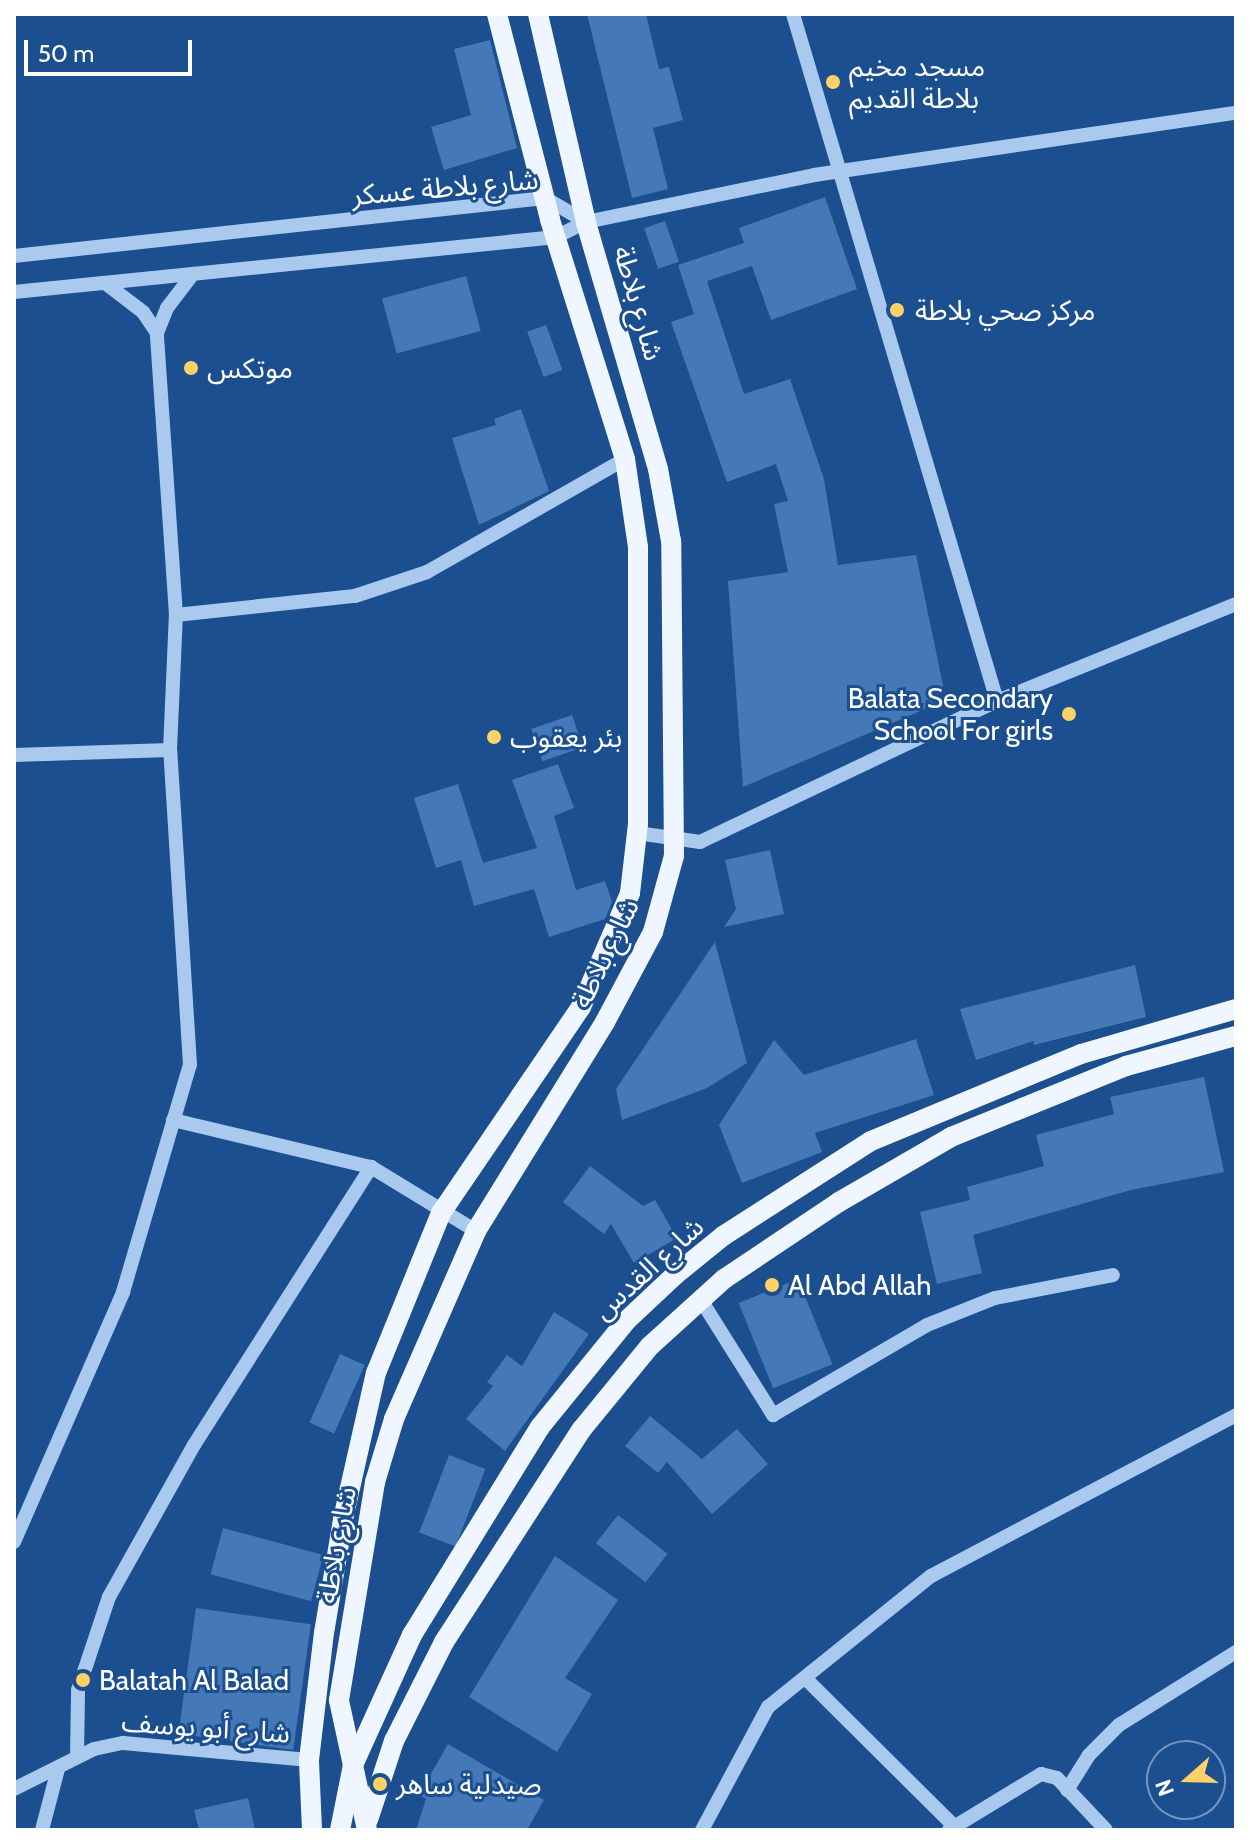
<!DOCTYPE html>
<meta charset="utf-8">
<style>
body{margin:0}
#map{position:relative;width:1250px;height:1844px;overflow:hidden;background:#1b4f8f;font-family:Cabin,"Noto Sans Arabic",sans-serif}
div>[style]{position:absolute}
.building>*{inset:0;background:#4478b7;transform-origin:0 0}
.minor>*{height:14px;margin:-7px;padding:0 7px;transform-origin:7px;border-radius:7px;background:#a9c9ee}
.major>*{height:20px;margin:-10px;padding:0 10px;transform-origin:10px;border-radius:10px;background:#f0f6ff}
.dots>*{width:22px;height:22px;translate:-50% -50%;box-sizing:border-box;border:4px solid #1b4f8f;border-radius:50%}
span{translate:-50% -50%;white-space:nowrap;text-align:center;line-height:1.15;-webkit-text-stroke:6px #1b4f8f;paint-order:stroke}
.poi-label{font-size:28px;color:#fff}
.left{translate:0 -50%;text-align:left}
.right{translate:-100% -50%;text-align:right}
.street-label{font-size:28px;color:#fff}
.frame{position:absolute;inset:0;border:16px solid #fff;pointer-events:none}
.north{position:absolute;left:1146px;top:1740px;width:80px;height:80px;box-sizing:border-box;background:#1b4f8f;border:2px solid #7695bc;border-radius:50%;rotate:250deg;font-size:22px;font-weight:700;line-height:32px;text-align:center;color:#fff}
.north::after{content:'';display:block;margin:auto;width:28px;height:36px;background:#ffd166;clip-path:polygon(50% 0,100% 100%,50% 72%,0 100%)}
.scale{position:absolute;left:24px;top:40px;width:168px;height:36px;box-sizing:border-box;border:4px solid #fff;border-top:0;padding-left:10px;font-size:24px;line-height:28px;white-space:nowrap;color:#fff;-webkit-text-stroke:6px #1b4f8f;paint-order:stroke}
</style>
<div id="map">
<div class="building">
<i style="clip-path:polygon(587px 14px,646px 14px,659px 69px,669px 67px,683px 120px,653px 128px,668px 189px,632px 198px)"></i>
<i style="clip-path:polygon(490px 40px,517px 148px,444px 170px,431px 127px,471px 115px,454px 49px)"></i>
<i style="clip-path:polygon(825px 197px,857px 289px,771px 320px,752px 266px,707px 281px,744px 394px,790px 379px,824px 479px,838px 565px,916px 555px,946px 700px,743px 787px,728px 581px,788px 572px,774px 504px,788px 501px,776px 464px,727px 482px,671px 322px,694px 314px,678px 265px,744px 243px,739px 228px)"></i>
<i style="left:665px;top:221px;width:43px;height:22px;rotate:71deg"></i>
<i style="left:466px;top:276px;width:57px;height:87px;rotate:75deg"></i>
<i style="left:546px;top:325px;width:48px;height:20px;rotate:70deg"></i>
<i style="clip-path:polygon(521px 409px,549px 491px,479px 525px,452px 438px,496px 425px,494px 419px)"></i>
<i style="left:572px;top:715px;width:34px;height:43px;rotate:71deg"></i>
<i style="clip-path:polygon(558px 764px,574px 808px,554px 816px,576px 890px,605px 881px,612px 902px,605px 919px,549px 937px,534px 889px,474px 906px,461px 860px,436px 868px,414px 798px,458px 784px,483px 863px,537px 848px,512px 780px)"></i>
<i style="clip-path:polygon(770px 850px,784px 914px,724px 927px,736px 909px,725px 860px)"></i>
<i style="clip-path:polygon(715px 942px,747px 1063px,707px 1088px,622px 1120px,616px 1089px)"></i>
<i style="clip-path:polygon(1135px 965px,1146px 1017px,1034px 1045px,1033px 1041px,976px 1060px,960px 1009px)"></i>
<i style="clip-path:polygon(916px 1039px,934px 1095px,815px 1133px,822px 1152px,742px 1183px,719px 1125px,774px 1040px,804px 1075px)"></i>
<i style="clip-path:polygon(1204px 1077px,1224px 1172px,1131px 1190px,973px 1235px,982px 1273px,937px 1284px,920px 1212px,970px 1200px,967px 1187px,1044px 1166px,1036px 1135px,1114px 1114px,1110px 1097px)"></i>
<i style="clip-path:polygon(590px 1166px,643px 1206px,655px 1200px,677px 1238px,634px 1263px,611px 1224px,604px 1234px,563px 1202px)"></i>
<i style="left:798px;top:1279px;width:92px;height:64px;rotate:68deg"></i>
<i style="clip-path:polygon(554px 1312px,589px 1334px,505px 1451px,466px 1419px,493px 1386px,487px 1382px,507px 1355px,522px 1366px)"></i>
<i style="left:340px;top:1354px;width:27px;height:75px;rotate:24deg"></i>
<i style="clip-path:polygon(650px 1416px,702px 1459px,737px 1429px,768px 1464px,712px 1514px,667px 1462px,658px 1473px,625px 1446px)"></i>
<i style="left:449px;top:1455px;width:39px;height:83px;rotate:21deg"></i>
<i style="left:618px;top:1515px;width:63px;height:36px;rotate:38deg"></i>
<i style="left:223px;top:1528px;width:104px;height:48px;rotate:15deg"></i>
<i style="clip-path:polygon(555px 1556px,618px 1600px,565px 1678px,592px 1694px,557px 1752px,469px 1697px)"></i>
<i style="left:196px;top:1608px;width:116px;height:127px;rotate:8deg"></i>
<i style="clip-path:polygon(448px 1744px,544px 1800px,527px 1830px,416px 1830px,426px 1799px,419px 1795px)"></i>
<i style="clip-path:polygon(248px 1798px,255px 1830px,199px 1830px,194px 1810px)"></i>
</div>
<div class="minor">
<i style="left:793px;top:14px;width:717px;rotate:73.46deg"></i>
<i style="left:14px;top:256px;width:534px;rotate:-6.23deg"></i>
<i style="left:545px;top:198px;width:48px;rotate:30.3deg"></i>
<i style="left:105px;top:283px;width:48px;rotate:37.3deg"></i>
<i style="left:143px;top:312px;width:25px;rotate:56deg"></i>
<i style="left:14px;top:292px;width:545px;rotate:-5.79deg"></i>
<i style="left:556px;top:237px;width:34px;rotate:-27deg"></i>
<i style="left:586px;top:222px;width:233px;rotate:-11.6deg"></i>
<i style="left:814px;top:175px;width:427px;rotate:-8.4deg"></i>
<i style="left:176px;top:615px;width:180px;rotate:-6.1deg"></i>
<i style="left:355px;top:596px;width:76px;rotate:-18.4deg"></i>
<i style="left:427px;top:572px;width:228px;rotate:-29.7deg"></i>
<i style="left:14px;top:755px;width:156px;rotate:-1.8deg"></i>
<i style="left:637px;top:833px;width:64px;rotate:8.1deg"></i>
<i style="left:700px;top:842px;width:329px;rotate:-25.4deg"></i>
<i style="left:997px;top:701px;width:258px;rotate:-22.1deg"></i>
<i style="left:173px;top:1120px;width:204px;rotate:13.4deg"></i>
<i style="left:371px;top:1167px;width:123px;rotate:31.4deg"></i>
<i style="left:701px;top:1300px;width:136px;rotate:57.9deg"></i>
<i style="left:773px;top:1415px;width:178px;rotate:-30.3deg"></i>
<i style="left:927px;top:1325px;width:73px;rotate:-21.7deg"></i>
<i style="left:995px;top:1298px;width:120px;rotate:-11deg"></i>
<i style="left:14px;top:1542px;width:273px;rotate:-66.4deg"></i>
<i style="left:123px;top:1292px;width:237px;rotate:-73.6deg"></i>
<i style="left:190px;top:1065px;width:316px;rotate:-93.6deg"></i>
<i style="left:170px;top:750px;width:135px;rotate:-87.5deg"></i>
<i style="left:176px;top:615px;width:283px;rotate:-93.9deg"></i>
<i style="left:157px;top:333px;width:27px;rotate:-68deg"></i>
<i style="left:167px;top:308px;width:43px;rotate:-52.6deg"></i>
<i style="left:805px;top:1678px;width:209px;rotate:44.8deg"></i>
<i style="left:77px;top:1757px;width:67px;rotate:-89.1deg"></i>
<i style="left:78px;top:1690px;width:98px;rotate:-71.6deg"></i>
<i style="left:109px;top:1597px;width:174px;rotate:-60.8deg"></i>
<i style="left:194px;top:1445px;width:330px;rotate:-57.5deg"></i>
<i style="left:14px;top:1789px;width:89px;rotate:-26.6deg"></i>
<i style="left:94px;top:1749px;width:30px;rotate:-12deg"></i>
<i style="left:123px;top:1743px;width:187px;rotate:5.2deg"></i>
<i style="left:1067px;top:1790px;width:41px;rotate:-57.8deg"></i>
<i style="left:1089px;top:1755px;width:42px;rotate:-45deg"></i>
<i style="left:1119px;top:1725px;width:138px;rotate:-32deg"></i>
<i style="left:42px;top:1830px;width:63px;rotate:-75.3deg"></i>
<i style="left:702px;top:1830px;width:140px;rotate:-61.8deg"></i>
<i style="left:768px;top:1707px;width:209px;rotate:-38.8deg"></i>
<i style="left:931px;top:1576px;width:345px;rotate:-27.8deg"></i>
<i style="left:949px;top:1830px;width:108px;rotate:-31.3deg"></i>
<i style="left:1041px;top:1774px;width:16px;rotate:14deg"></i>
<i style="left:1057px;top:1778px;width:71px;rotate:46.7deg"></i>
</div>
<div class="major">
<i style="left:368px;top:1820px;width:83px;rotate:-71.8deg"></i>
<i style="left:394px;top:1741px;width:111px;rotate:-63.2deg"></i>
<i style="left:444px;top:1642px;width:254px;rotate:-57.1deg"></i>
<i style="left:582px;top:1429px;width:107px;rotate:-50.7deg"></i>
<i style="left:650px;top:1346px;width:100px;rotate:-42.2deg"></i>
<i style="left:724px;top:1279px;width:138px;rotate:-33.8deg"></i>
<i style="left:839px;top:1202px;width:129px;rotate:-30.1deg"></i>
<i style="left:951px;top:1137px;width:189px;rotate:-22.1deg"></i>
<i style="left:1126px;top:1066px;width:114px;rotate:-15.3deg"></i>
<i style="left:312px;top:1830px;width:70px;rotate:-92.5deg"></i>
<i style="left:309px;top:1760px;width:128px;rotate:-83.3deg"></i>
<i style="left:324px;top:1633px;width:116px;rotate:-80.5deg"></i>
<i style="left:343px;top:1519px;width:150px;rotate:-77.3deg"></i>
<i style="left:376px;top:1373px;width:173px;rotate:-67.9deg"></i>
<i style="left:441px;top:1213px;width:249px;rotate:-55.8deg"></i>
<i style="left:581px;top:1007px;width:124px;rotate:-66.7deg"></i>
<i style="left:630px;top:893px;width:69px;rotate:-83.4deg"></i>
<i style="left:638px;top:824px;width:277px;rotate:-90deg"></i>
<i style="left:638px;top:547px;width:89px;rotate:-98.4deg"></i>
<i style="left:625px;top:459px;width:251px;rotate:-107.4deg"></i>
<i style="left:550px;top:219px;width:212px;rotate:-104.5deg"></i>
<i style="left:340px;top:1830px;width:66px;rotate:-78.7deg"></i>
<i style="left:353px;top:1765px;width:143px;rotate:-65.6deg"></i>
<i style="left:412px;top:1635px;width:244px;rotate:-58.4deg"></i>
<i style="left:540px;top:1427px;width:136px;rotate:-50.9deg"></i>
<i style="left:626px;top:1321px;width:67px;rotate:-43.2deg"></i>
<i style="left:675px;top:1275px;width:62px;rotate:-39.1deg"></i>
<i style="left:723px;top:1236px;width:176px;rotate:-32.7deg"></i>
<i style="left:871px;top:1141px;width:227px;rotate:-22.5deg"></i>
<i style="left:1081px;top:1054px;width:161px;rotate:-16.2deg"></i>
<i style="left:367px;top:1830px;width:133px;rotate:-102.2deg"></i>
<i style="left:339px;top:1700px;width:221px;rotate:-80.6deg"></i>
<i style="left:375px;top:1482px;width:66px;rotate:-73.2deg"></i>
<i style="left:394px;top:1419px;width:205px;rotate:-66.4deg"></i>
<i style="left:476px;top:1231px;width:246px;rotate:-58.3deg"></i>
<i style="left:605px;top:1022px;width:102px;rotate:-61.9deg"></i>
<i style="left:653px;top:932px;width:79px;rotate:-74.6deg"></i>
<i style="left:674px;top:856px;width:315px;rotate:-90.5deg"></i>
<i style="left:671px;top:541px;width:73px;rotate:-100.2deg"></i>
<i style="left:658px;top:469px;width:257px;rotate:-106.3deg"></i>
<i style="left:586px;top:222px;width:213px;rotate:-103deg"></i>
</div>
<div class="dots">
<i style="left:833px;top:82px;background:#ffd166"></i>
<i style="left:897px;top:310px;background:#ffd166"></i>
<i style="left:191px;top:368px;background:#ffd166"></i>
<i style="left:1069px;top:714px;background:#ffd166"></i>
<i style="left:494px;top:737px;background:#ffd166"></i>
<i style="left:772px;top:1285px;background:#ffd166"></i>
<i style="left:83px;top:1680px;background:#ffd166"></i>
<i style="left:380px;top:1784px;background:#ffd166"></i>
</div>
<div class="poi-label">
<span class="left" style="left:849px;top:82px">مسجد مخيم<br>بلاطة القديم</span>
<span class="left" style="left:915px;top:310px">مركز صحي بلاطة</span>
<span class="left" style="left:207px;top:368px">موتكس</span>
<span class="right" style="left:1053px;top:714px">Balata Secondary<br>School For girls</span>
<span class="left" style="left:510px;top:737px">بئر يعقوب</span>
<span class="left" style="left:788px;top:1285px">Al Abd Allah</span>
<span class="left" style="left:99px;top:1680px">Balatah Al Balad</span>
<span class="left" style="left:396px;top:1784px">صيدلية ساهر</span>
</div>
<div class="street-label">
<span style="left:445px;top:187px;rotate:-5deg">شارع بلاطة عسكر</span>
<span style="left:639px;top:303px;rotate:74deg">شارع بلاطة</span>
<span style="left:605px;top:953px;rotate:-64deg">شارع بلاطة</span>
<span style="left:648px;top:1268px;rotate:-42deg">شارع القدس</span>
<span style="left:336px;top:1545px;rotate:-80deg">شارع بلاطة</span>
<span style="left:206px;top:1727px;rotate:4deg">شارع أبو يوسف</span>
</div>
<div class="frame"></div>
<div class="north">N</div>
<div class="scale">50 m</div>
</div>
